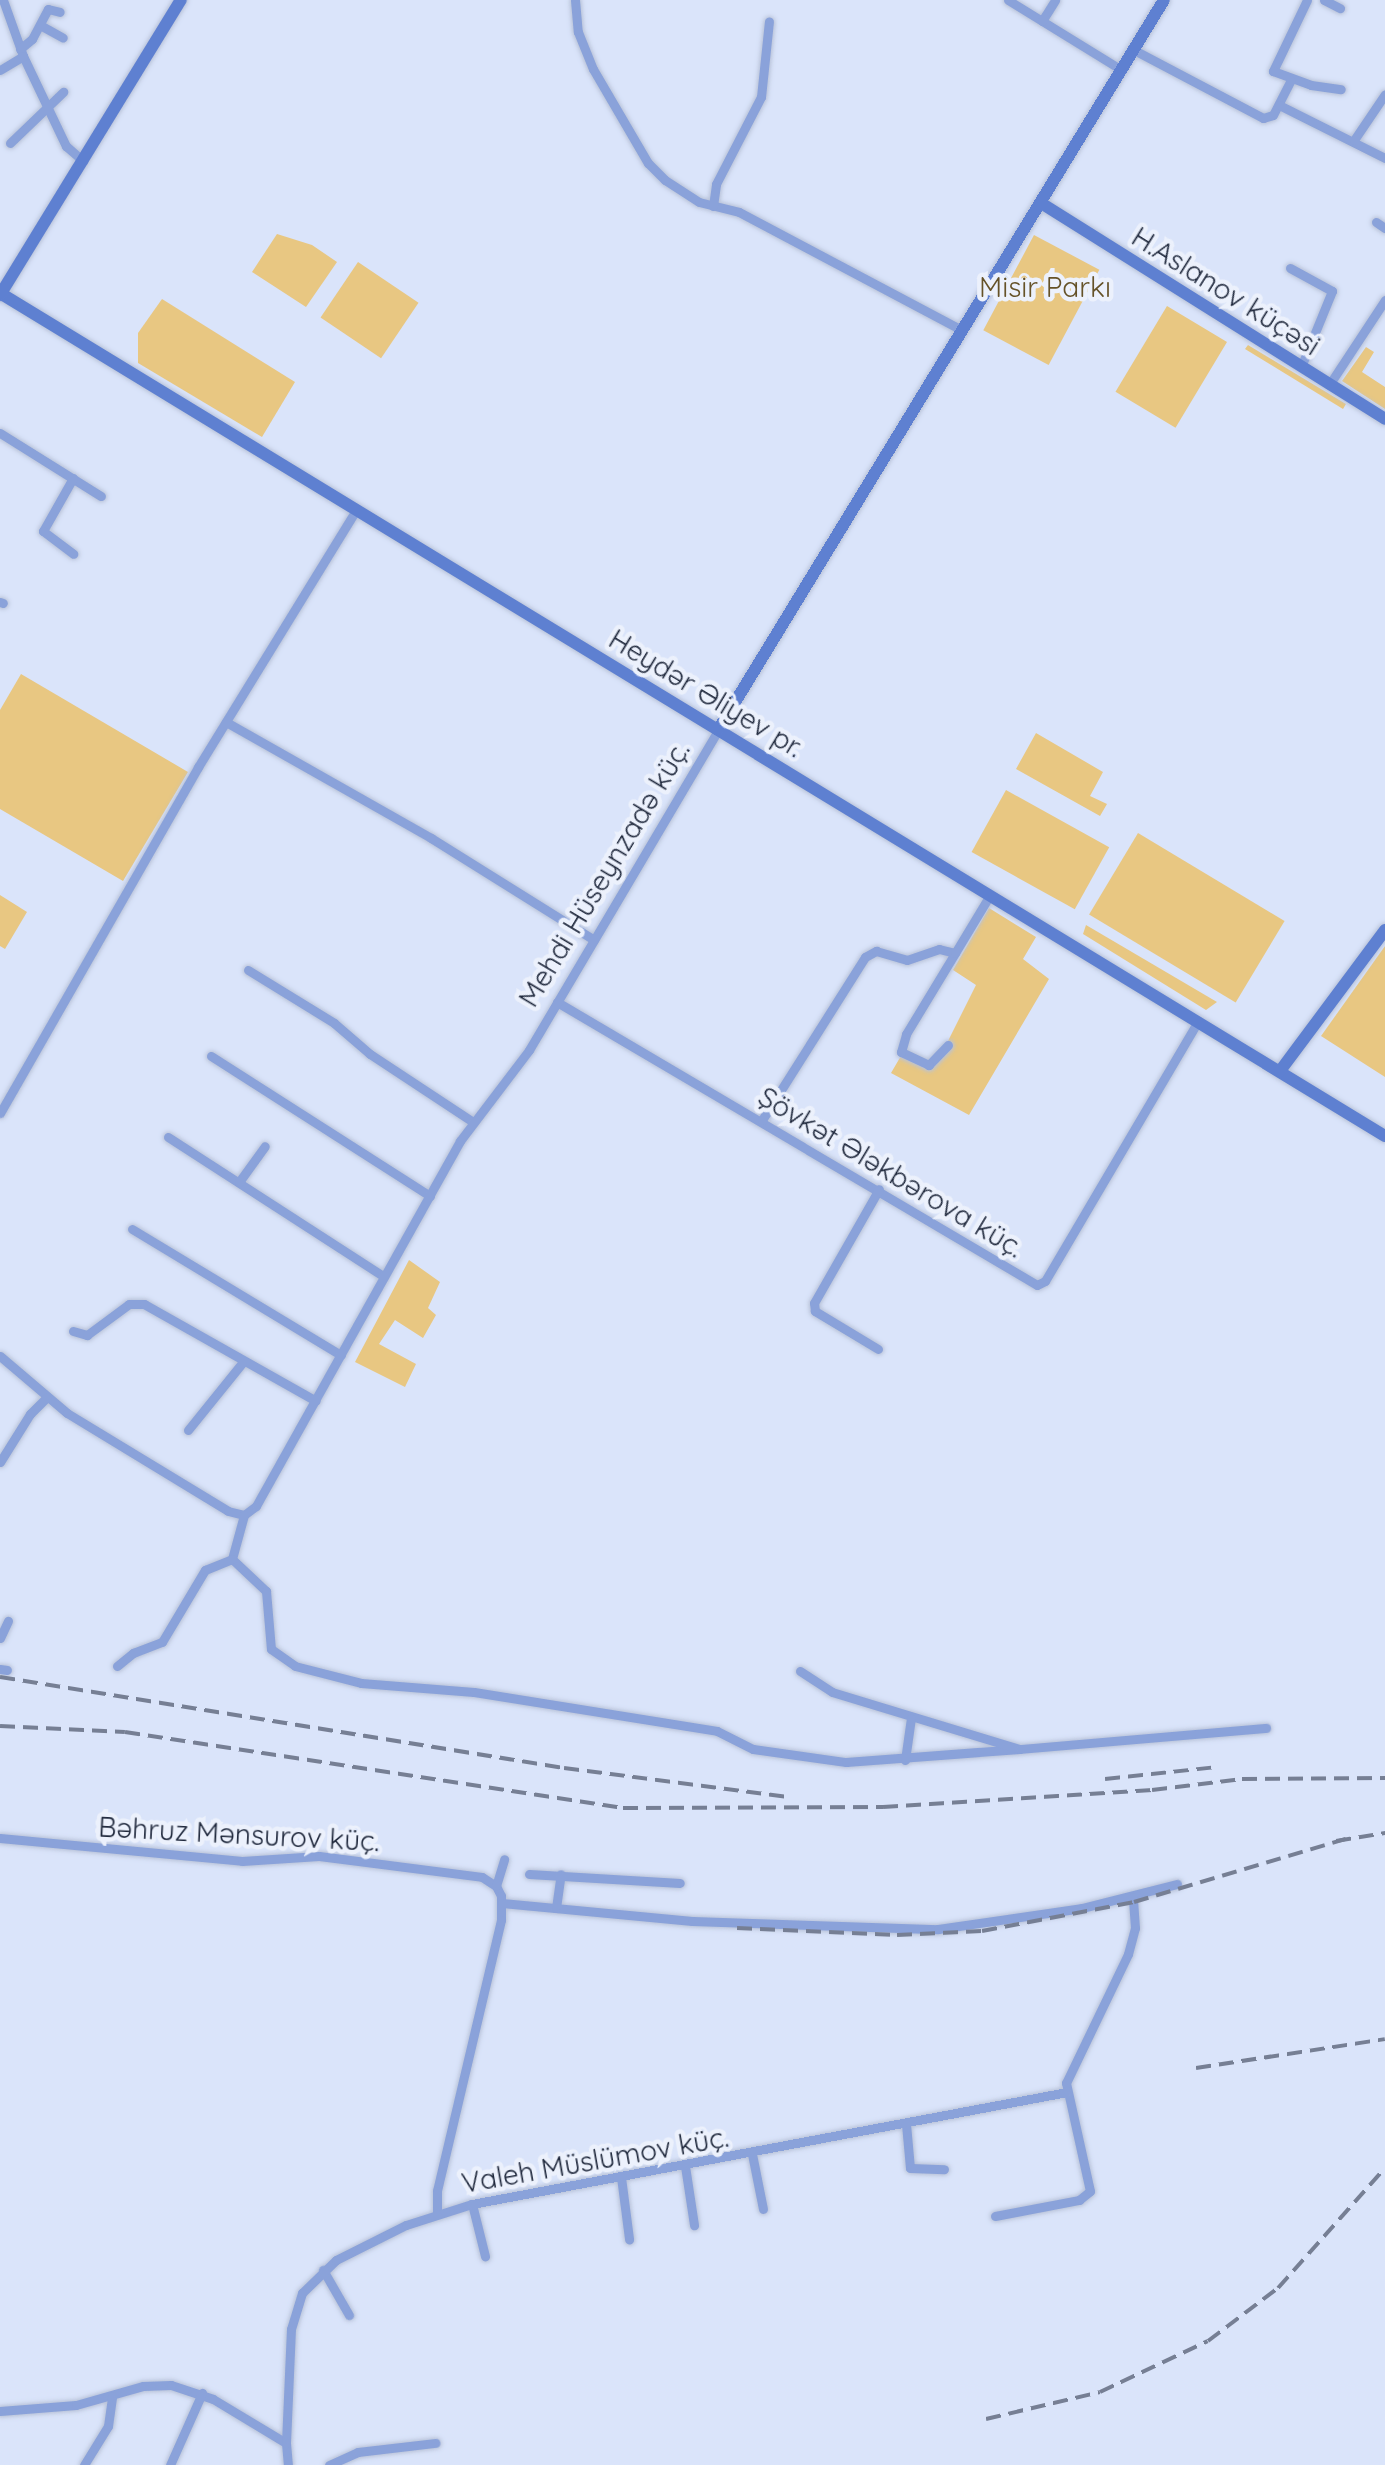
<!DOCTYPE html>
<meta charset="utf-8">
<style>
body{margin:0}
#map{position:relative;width:1385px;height:2465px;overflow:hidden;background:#dae4fa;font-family:Quicksand,sans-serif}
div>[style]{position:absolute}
.green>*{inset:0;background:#e8c782;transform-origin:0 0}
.roads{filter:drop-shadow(0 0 2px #b8c2d8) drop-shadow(0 0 2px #b8c2d8)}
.street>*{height:9px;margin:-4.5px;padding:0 4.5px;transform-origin:4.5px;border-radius:4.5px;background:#8aa2da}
.secondary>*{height:12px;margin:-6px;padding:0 6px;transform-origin:6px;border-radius:6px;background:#5e80d1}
.rail>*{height:4px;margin-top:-2px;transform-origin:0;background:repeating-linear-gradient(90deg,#767f94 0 15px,transparent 0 23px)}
span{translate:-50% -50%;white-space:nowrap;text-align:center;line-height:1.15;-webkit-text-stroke:9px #ecf1fc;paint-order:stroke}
.park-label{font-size:28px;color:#655228}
.street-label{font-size:28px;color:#1f283c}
</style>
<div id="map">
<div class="green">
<i style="clip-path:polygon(277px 234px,312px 245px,337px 262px,306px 307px,252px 272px)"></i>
<i style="left:1034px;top:235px;width:74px;height:108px;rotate:28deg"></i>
<i style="left:358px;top:262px;width:73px;height:67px;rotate:34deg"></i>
<i style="clip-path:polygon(162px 299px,295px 382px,262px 437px,138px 363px,138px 333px)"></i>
<i style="left:1167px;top:306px;width:70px;height:100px;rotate:31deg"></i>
<i style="clip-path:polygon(1248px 345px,1346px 404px,1343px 409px,1245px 349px)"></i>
<i style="clip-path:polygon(1366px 347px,1374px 352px,1362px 372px,1385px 387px,1385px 409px,1342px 381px)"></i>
<i style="clip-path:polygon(21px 674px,188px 772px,123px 881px,0 809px,0 710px)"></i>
<i style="clip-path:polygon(1036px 733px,1103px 772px,1090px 796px,1107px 804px,1100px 816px,1016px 769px)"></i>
<i style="left:1006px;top:790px;width:118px;height:71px;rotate:29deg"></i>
<i style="left:1138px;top:833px;width:171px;height:95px;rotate:31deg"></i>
<i style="clip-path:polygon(0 895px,27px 912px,5px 949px,0 946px)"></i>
<i style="clip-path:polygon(989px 908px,1036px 937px,1023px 959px,1049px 979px,969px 1115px,891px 1073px,905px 1049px,936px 1065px,976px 985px,953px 970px)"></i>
<i style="clip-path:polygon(1086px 925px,1217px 1002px,1206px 1010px,1083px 934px)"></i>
<i style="clip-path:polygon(1385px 946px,1385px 1077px,1321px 1036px)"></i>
<i style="clip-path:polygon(409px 1260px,440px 1282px,428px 1308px,436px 1315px,423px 1338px,395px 1320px,379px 1344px,416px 1364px,405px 1387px,355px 1362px)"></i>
</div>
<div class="roads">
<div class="street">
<i style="left:3px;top:0;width:59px;rotate:70.3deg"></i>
<i style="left:23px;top:56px;width:100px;rotate:64.5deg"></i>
<i style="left:66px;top:146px;width:23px;rotate:41deg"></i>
<i style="left:575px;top:0;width:32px;rotate:85deg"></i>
<i style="left:578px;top:32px;width:40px;rotate:68deg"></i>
<i style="left:593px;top:69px;width:109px;rotate:59.7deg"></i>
<i style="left:648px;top:163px;width:24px;rotate:45deg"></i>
<i style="left:665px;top:180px;width:40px;rotate:32.9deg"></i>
<i style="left:699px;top:202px;width:41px;rotate:14deg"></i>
<i style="left:739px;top:212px;width:252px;rotate:27.9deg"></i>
<i style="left:1008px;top:0;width:134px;rotate:31.6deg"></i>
<i style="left:1307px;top:0;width:79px;rotate:115.6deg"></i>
<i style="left:1273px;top:71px;width:40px;rotate:20.2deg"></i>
<i style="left:1311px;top:85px;width:30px;rotate:8deg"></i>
<i style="left:1324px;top:0;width:18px;rotate:27deg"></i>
<i style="left:1042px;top:21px;width:25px;rotate:-58deg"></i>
<i style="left:40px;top:25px;width:26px;rotate:29deg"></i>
<i style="left:20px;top:49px;width:16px;rotate:-40deg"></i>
<i style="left:32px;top:39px;width:34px;rotate:-62deg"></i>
<i style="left:48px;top:9px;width:12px;rotate:14deg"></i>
<i style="left:1134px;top:50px;width:146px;rotate:27.8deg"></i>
<i style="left:1263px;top:118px;width:10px;rotate:-17deg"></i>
<i style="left:1273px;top:115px;width:39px;rotate:-63deg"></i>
<i style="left:0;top:70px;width:27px;rotate:-31deg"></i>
<i style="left:1279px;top:105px;width:119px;rotate:26.6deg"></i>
<i style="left:1354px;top:140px;width:55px;rotate:-56deg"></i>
<i style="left:10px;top:143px;width:74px;rotate:-43.9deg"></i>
<i style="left:713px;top:206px;width:22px;rotate:-82deg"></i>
<i style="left:716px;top:184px;width:98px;rotate:-62.7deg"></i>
<i style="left:761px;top:97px;width:76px;rotate:-84deg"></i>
<i style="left:1376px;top:222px;width:11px;rotate:34deg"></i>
<i style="left:1290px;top:268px;width:48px;rotate:28.7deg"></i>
<i style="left:1332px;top:291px;width:82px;rotate:112.2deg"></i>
<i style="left:1329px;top:385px;width:102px;rotate:-56.6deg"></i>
<i style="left:0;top:433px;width:119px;rotate:32deg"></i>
<i style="left:73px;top:478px;width:61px;rotate:119.5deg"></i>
<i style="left:43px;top:531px;width:38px;rotate:37deg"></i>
<i style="left:0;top:602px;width:3px;rotate:18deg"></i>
<i style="left:226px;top:722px;width:236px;rotate:29.5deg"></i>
<i style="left:431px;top:838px;width:192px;rotate:32deg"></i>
<i style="left:248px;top:970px;width:101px;rotate:31.6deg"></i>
<i style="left:334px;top:1023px;width:48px;rotate:40.7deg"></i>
<i style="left:370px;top:1054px;width:123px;rotate:33.4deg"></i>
<i style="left:557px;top:1002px;width:557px;rotate:30.52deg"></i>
<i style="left:1037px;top:1285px;width:9px;rotate:-27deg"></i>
<i style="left:1045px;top:1281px;width:302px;rotate:-59.5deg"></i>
<i style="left:948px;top:1045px;width:28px;rotate:134deg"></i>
<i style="left:929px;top:1065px;width:31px;rotate:-155deg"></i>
<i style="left:901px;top:1052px;width:19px;rotate:-74deg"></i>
<i style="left:906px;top:1034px;width:95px;rotate:-58.8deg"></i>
<i style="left:211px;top:1056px;width:260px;rotate:32.6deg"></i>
<i style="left:0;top:1113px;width:399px;rotate:-60.2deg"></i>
<i style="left:198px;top:767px;width:302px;rotate:-58.4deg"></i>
<i style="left:762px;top:1120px;width:193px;rotate:-57.7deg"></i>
<i style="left:865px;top:957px;width:13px;rotate:-29deg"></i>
<i style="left:876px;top:951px;width:32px;rotate:16deg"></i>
<i style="left:907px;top:960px;width:34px;rotate:-19deg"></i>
<i style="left:939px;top:949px;width:16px;rotate:14deg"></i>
<i style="left:955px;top:953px;width:68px;rotate:-58.9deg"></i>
<i style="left:168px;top:1137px;width:257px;rotate:32.9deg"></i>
<i style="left:239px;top:1182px;width:44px;rotate:-54.2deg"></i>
<i style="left:132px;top:1229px;width:244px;rotate:31.1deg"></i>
<i style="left:73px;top:1331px;width:15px;rotate:16deg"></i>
<i style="left:87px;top:1335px;width:52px;rotate:-36.4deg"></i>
<i style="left:129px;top:1304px;width:15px"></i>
<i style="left:144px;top:1304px;width:197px;rotate:29.4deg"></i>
<i style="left:878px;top:1349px;width:74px;rotate:-148.9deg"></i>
<i style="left:815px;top:1311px;width:8px;rotate:-97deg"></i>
<i style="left:814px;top:1303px;width:131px;rotate:-60.3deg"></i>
<i style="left:0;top:1356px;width:88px;rotate:40.4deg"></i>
<i style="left:67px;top:1413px;width:188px;rotate:31.3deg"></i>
<i style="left:228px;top:1511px;width:16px;rotate:14deg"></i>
<i style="left:188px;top:1430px;width:86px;rotate:-51.1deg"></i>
<i style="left:0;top:1462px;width:57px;rotate:-58deg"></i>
<i style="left:30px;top:1414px;width:23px;rotate:-45deg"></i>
<i style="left:244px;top:1515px;width:15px;rotate:-37deg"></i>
<i style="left:256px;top:1506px;width:418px;rotate:-60.8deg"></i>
<i style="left:460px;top:1141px;width:114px;rotate:-52.8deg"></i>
<i style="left:529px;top:1050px;width:372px;rotate:-59.4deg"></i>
<i style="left:244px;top:1515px;width:46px;rotate:105.3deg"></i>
<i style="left:232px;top:1559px;width:47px;rotate:43.3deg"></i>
<i style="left:266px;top:1591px;width:58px;rotate:85.1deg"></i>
<i style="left:271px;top:1649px;width:29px;rotate:35deg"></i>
<i style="left:295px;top:1666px;width:68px;rotate:14.4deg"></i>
<i style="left:361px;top:1683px;width:113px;rotate:4.6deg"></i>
<i style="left:474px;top:1692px;width:246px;rotate:9.1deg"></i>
<i style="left:717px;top:1731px;width:40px;rotate:26.6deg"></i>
<i style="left:753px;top:1749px;width:94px;rotate:8deg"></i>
<i style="left:846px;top:1762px;width:174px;rotate:-4.3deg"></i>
<i style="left:0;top:1638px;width:19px;rotate:-65deg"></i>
<i style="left:117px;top:1666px;width:21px;rotate:-39deg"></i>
<i style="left:133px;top:1653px;width:31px;rotate:-21deg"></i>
<i style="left:162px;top:1642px;width:84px;rotate:-59.2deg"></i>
<i style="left:205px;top:1570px;width:29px;rotate:-22deg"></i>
<i style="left:0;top:1669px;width:7px;rotate:8deg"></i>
<i style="left:800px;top:1671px;width:38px;rotate:33deg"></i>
<i style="left:832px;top:1692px;width:196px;rotate:16.9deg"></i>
<i style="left:1020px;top:1749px;width:247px;rotate:-4.9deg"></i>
<i style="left:905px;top:1760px;width:42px;rotate:-81.9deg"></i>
<i style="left:0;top:1838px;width:243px;rotate:5.4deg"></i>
<i style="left:242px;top:1861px;width:77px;rotate:-3.7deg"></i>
<i style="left:319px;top:1856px;width:164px;rotate:7.3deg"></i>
<i style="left:482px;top:1877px;width:17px;rotate:33deg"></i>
<i style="left:496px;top:1886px;width:11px;rotate:63deg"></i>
<i style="left:501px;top:1896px;width:24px;rotate:90deg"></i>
<i style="left:501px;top:1920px;width:278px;rotate:103.3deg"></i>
<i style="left:437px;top:2191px;width:22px;rotate:90deg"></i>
<i style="left:529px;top:1874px;width:151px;rotate:3.4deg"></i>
<i style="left:496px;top:1886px;width:28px;rotate:-73deg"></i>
<i style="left:502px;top:1903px;width:191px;rotate:5.4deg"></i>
<i style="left:692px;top:1921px;width:246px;rotate:1.9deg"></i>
<i style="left:938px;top:1929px;width:146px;rotate:-8.3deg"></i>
<i style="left:1082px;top:1908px;width:98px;rotate:-14.2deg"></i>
<i style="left:556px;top:1908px;width:34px;rotate:-82deg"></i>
<i style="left:906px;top:2124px;width:44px;rotate:84.8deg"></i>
<i style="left:910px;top:2168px;width:34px;rotate:2deg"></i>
<i style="left:752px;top:2154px;width:56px;rotate:78.7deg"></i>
<i style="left:685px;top:2166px;width:60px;rotate:81.3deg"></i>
<i style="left:621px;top:2177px;width:63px;rotate:82.6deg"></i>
<i style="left:472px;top:2204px;width:54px;rotate:76deg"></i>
<i style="left:995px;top:2216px;width:86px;rotate:-10.8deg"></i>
<i style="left:1079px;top:2200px;width:14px;rotate:-39deg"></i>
<i style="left:1090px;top:2191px;width:111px;rotate:-102.5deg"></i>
<i style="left:1066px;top:2083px;width:143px;rotate:-64.3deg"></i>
<i style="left:1128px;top:1954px;width:27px;rotate:-75deg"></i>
<i style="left:1135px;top:1928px;width:31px;rotate:-94deg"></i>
<i style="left:323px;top:2270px;width:52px;rotate:60deg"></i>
<i style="left:0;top:2411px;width:76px;rotate:-4.5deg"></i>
<i style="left:76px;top:2405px;width:70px;rotate:-15.8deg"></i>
<i style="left:143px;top:2386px;width:28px;rotate:-2deg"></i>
<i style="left:171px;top:2385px;width:44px;rotate:18.4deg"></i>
<i style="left:213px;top:2399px;width:85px;rotate:31.1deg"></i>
<i style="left:286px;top:2443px;width:22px;rotate:85deg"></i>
<i style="left:286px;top:2443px;width:114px;rotate:-87.5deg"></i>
<i style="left:291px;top:2329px;width:38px;rotate:-73deg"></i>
<i style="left:302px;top:2293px;width:47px;rotate:-44.1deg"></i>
<i style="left:336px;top:2260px;width:78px;rotate:-26.6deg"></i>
<i style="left:406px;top:2225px;width:69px;rotate:-17.7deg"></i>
<i style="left:472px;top:2204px;width:605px;rotate:-10.66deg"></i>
<i style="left:84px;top:2465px;width:46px;rotate:-58.4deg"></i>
<i style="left:108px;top:2426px;width:30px;rotate:-82deg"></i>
<i style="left:170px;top:2465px;width:79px;rotate:-66deg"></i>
<i style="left:329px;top:2465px;width:32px;rotate:-24deg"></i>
<i style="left:358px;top:2452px;width:78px;rotate:-6.7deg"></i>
</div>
<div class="secondary">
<i style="left:1041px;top:203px;width:406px;rotate:32.1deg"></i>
<i style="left:0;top:293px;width:1621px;rotate:31.33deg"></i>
<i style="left:0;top:295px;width:346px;rotate:-58.5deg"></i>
<i style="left:718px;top:730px;width:855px;rotate:-58.58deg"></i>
<i style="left:1280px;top:1071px;width:176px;rotate:-53.3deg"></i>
</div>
</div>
<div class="rail">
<i style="left:0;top:1677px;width:571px;rotate:9.17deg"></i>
<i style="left:564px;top:1768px;width:224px;rotate:7.4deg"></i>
<i style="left:0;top:1726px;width:125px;rotate:2.7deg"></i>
<i style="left:125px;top:1732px;width:504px;rotate:8.68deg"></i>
<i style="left:623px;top:1808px;width:260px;rotate:-0.2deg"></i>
<i style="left:883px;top:1807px;width:270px;rotate:-3.6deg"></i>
<i style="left:1152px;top:1790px;width:91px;rotate:-7deg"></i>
<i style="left:1242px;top:1779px;width:143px;rotate:-0.4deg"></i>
<i style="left:1105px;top:1779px;width:114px;rotate:-6.1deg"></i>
<i style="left:1336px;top:1841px;width:50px;rotate:-9.3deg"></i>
<i style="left:737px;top:1928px;width:160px;rotate:2.5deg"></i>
<i style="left:897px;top:1935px;width:85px;rotate:-2.7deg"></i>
<i style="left:982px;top:1931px;width:155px;rotate:-10.8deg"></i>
<i style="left:1134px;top:1902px;width:221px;rotate:-16.6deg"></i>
<i style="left:1196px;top:2068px;width:191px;rotate:-8.7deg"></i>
<i style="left:986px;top:2419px;width:117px;rotate:-13.3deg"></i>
<i style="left:1100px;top:2392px;width:119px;rotate:-25.3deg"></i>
<i style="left:1208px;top:2341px;width:88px;rotate:-37.1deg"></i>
<i style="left:1278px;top:2288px;width:161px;rotate:-48.3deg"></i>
</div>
<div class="park-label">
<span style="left:1045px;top:287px">Misir Parkı</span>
</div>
<div class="street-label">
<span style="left:1226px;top:291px;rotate:32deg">H.Aslanov küçəsi</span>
<span style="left:706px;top:693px;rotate:31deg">Heydər Əliyev pr.</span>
<span style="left:604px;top:874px;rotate:-59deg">Mehdi Hüseynzadə küç.</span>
<span style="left:891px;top:1172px;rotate:31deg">Şövkət Ələkbərova küç.</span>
<span style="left:239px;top:1834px;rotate:3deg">Bəhruz Mənsurov küç.</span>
<span style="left:595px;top:2160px;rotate:-10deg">Valeh Müslümov küç.</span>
</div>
</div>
